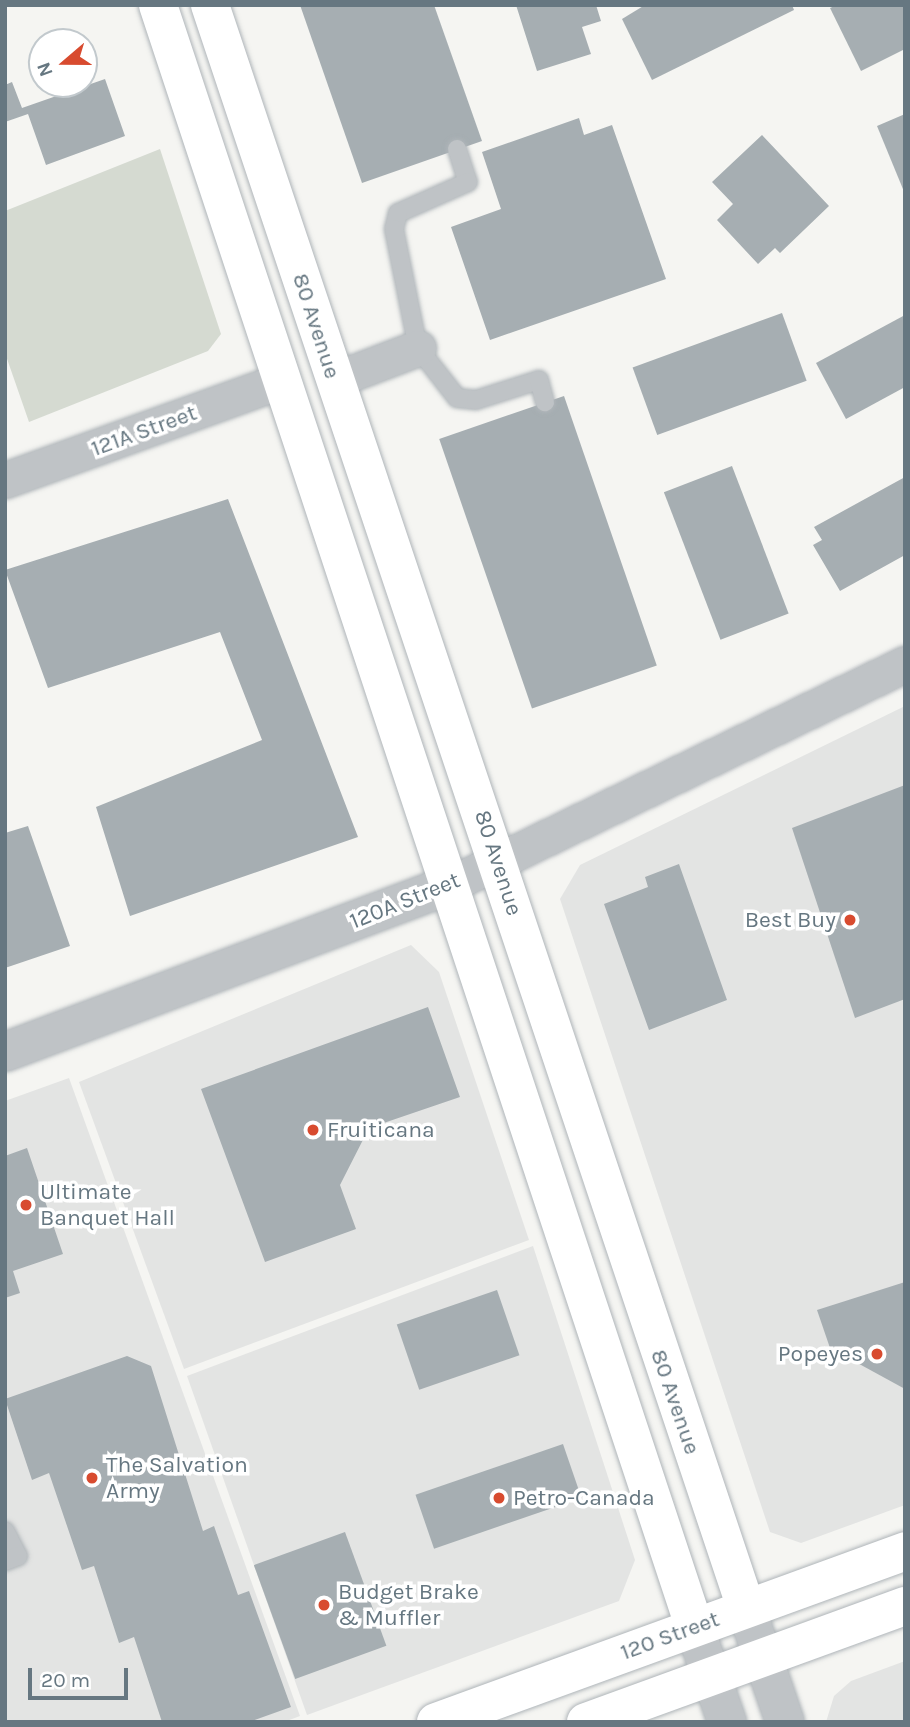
<!DOCTYPE html>
<style>
body{margin:0}
#map{position:relative;width:910px;height:1727px;overflow:hidden;background:#f5f5f2;font-family:Karla,sans-serif}
div>[style]{position:absolute}
.built>*{inset:0;background:#e3e4e3}
.green>*{inset:0;background:#d5dad1}
.building>*{inset:0;background:#a6aeb2;transform-origin:0 0}
.roads{filter:drop-shadow(0 0 2px #afb5b9) drop-shadow(0 0 2px #afb5b9)}
.service>*{height:18px;margin:-9px;padding:0 9px;transform-origin:9px;border-radius:9px;background:#bfc3c6}
.minor>*{height:35px;margin:-17.5px;padding:0 17.5px;transform-origin:17.5px;border-radius:17.5px;background:#bfc3c6}
.tertiary>*{height:38px;margin:-19px;padding:0 19px;transform-origin:19px;border-radius:19px;background:#bfc3c6}
.secondary>*{height:38px;margin:-19px;padding:0 19px;transform-origin:19px;border-radius:19px;background:#fff}
.dots>*{width:19px;height:19px;translate:-50% -50%;box-sizing:border-box;border:4px solid #fff;border-radius:50%}
span{translate:-50% -50%;white-space:nowrap;text-align:center;line-height:1.15;-webkit-text-stroke:7px #fff;paint-order:stroke}
.street-label{font-size:23px;color:#667781}
.poi-label{font-size:23px;color:#667781}
.right{translate:-100% -50%;text-align:right}
.left{translate:0 -50%;text-align:left}
.frame{position:absolute;inset:0;border:7px solid #667781;pointer-events:none}
.north{position:absolute;left:28px;top:28px;width:70px;height:70px;box-sizing:border-box;background:#fff;border:2px solid #c2c9cd;border-radius:50%;rotate:250deg;font-size:19px;font-weight:700;line-height:28px;text-align:center;color:#667781}
.north::after{content:'';display:block;margin:auto;width:24px;height:32px;background:#d84b2f;clip-path:polygon(50% 0,100% 100%,50% 72%,0 100%)}
.scale{position:absolute;left:28px;top:1668px;width:100px;height:32px;box-sizing:border-box;border:4px solid #667781;border-top:0;padding-left:9px;font-size:21px;line-height:24px;white-space:nowrap;color:#667781;-webkit-text-stroke:5px #fff;paint-order:stroke}
</style>
<div id="map">
<div class="built">
<i style="clip-path:polygon(905px 706px,905px 1505px,801px 1543px,770px 1532px,560px 899px,580px 865px)"></i>
<i style="clip-path:polygon(411px 945px,439px 972px,529px 1240px,184px 1369px,79px 1082px)"></i>
<i style="clip-path:polygon(69px 1078px,300px 1716px,284px 1722px,5px 1722px,5px 1101px)"></i>
<i style="clip-path:polygon(533px 1246px,635px 1560px,619px 1601px,307px 1715px,187px 1376px)"></i>
<i style="clip-path:polygon(905px 1661px,905px 1722px,826px 1722px,834px 1696px,851px 1681px)"></i>
</div>
<div class="green">
<i style="clip-path:polygon(160px 149px,221px 334px,208px 351px,29px 422px,5px 353px,5px 211px)"></i>
</div>
<div class="building">
<i style="clip-path:polygon(300px 5px,434px 5px,482px 141px,362px 183px)"></i>
<i style="clip-path:polygon(516px 5px,596px 5px,601px 21px,582px 27px,591px 54px,537px 71px)"></i>
<i style="clip-path:polygon(645px 5px,792px 5px,794px 10px,652px 80px,622px 19px)"></i>
<i style="clip-path:polygon(837px 5px,905px 5px,905px 49px,861px 71px,830px 8px)"></i>
<i style="clip-path:polygon(105px 79px,125px 136px,46px 165px,28px 114px,5px 122px,5px 85px,12px 82px,22px 108px)"></i>
<i style="clip-path:polygon(905px 114px,905px 194px,877px 126px)"></i>
<i style="clip-path:polygon(579px 118px,584px 135px,612px 125px,666px 279px,490px 340px,451px 227px,501px 209px,482px 152px)"></i>
<i style="clip-path:polygon(762px 135px,829px 206px,780px 253px,775px 248px,758px 264px,717px 220px,733px 204px,712px 182px)"></i>
<i style="left:782px;top:313px;width:72px;height:159px;rotate:70deg"></i>
<i style="clip-path:polygon(905px 315px,905px 387px,846px 419px,816px 363px)"></i>
<i style="left:564px;top:396px;width:285px;height:132px;rotate:71deg"></i>
<i style="left:732px;top:466px;width:158px;height:73px;rotate:69deg"></i>
<i style="clip-path:polygon(905px 477px,905px 555px,840px 591px,813px 545px,822px 540px,814px 527px)"></i>
<i style="clip-path:polygon(228px 499px,358px 837px,130px 916px,96px 807px,262px 740px,220px 632px,48px 688px,5px 570px)"></i>
<i style="clip-path:polygon(905px 785px,905px 999px,855px 1018px,792px 828px)"></i>
<i style="clip-path:polygon(28px 826px,70px 946px,5px 968px,5px 833px)"></i>
<i style="clip-path:polygon(679px 864px,727px 1000px,649px 1030px,604px 904px,648px 887px,645px 877px)"></i>
<i style="clip-path:polygon(428px 1007px,460px 1097px,369px 1128px,340px 1185px,356px 1229px,265px 1262px,201px 1089px)"></i>
<i style="clip-path:polygon(27px 1148px,63px 1254px,13px 1271px,20px 1293px,5px 1298px,5px 1156px)"></i>
<i style="clip-path:polygon(905px 1282px,905px 1389px,830px 1348px,817px 1310px)"></i>
<i style="left:497px;top:1290px;width:69px;height:106px;rotate:71deg"></i>
<i style="clip-path:polygon(127px 1356px,151px 1366px,203px 1531px,214px 1526px,238px 1595px,249px 1591px,291px 1707px,249px 1722px,162px 1722px,134px 1637px,119px 1643px,94px 1566px,82px 1570px,49px 1473px,32px 1480px,5px 1399px)"></i>
<i style="left:563px;top:1444px;width:57px;height:156px;rotate:71deg"></i>
<i style="left:345px;top:1532px;width:121px;height:97px;rotate:70deg"></i>
</div>
<div class="roads">
<div class="service">
<i style="left:457px;top:149px;width:35px;rotate:72deg"></i>
<i style="left:468px;top:182px;width:77px;rotate:156.1deg"></i>
<i style="left:398px;top:213px;width:16px;rotate:104deg"></i>
<i style="left:394px;top:229px;width:121px;rotate:78.6deg"></i>
<i style="left:418px;top:348px;width:63px;rotate:52deg"></i>
<i style="left:457px;top:398px;width:19px;rotate:6deg"></i>
<i style="left:476px;top:400px;width:66px;rotate:-17.6deg"></i>
<i style="left:539px;top:380px;width:23px;rotate:75deg"></i>
<i style="left:5px;top:1531px;width:28px;rotate:63deg"></i>
<i style="left:18px;top:1556px;width:14px;rotate:159deg"></i>
</div>
<div class="minor">
<i style="left:334px;top:380px;width:90px;rotate:-20.9deg"></i>
<i style="left:5px;top:480px;width:295px;rotate:-19.8deg"></i>
<i style="left:449px;top:885px;width:507px;rotate:-25.86deg"></i>
</div>
<div class="tertiary">
<i style="left:5px;top:1052px;width:474px;rotate:-20.6deg"></i>
<i style="left:746px;top:1608px;width:120px;rotate:71.1deg"></i>
<i style="left:694px;top:1626px;width:102px;rotate:71deg"></i>
</div>
<div class="secondary">
<i style="left:158px;top:5px;width:1707px;rotate:71.7deg"></i>
<i style="left:210px;top:5px;width:1690px;rotate:71.51deg"></i>
<i style="left:436px;top:1722px;width:499px;rotate:-20deg"></i>
<i style="left:586px;top:1722px;width:339px;rotate:-20deg"></i>
</div>
</div>
<div class="dots">
<i style="left:850px;top:920px;background:#d84b2f"></i>
<i style="left:313px;top:1130px;background:#d84b2f"></i>
<i style="left:26px;top:1205px;background:#d84b2f"></i>
<i style="left:877px;top:1354px;background:#d84b2f"></i>
<i style="left:92px;top:1478px;background:#d84b2f"></i>
<i style="left:499px;top:1498px;background:#d84b2f"></i>
<i style="left:324px;top:1605px;background:#d84b2f"></i>
</div>
<div class="street-label">
<span style="left:316px;top:326px;rotate:72deg">80 Avenue</span>
<span style="left:144px;top:431px;rotate:-20deg">121A Street</span>
<span style="left:498px;top:863px;rotate:72deg">80 Avenue</span>
<span style="left:405px;top:901px;rotate:-22deg">120A Street</span>
<span style="left:675px;top:1402px;rotate:71deg">80 Avenue</span>
<span style="left:670px;top:1636px;rotate:-20deg">120 Street</span>
</div>
<div class="poi-label">
<span class="right" style="left:836px;top:920px">Best Buy</span>
<span class="left" style="left:327px;top:1130px">Fruiticana</span>
<span class="left" style="left:40px;top:1205px">Ultimate<br>Banquet Hall</span>
<span class="right" style="left:863px;top:1354px">Popeyes</span>
<span class="left" style="left:106px;top:1478px">The Salvation<br>Army</span>
<span class="left" style="left:513px;top:1498px">Petro-Canada</span>
<span class="left" style="left:338px;top:1605px">Budget Brake<br>&amp; Muffler</span>
</div>
<div class="frame"></div>
<div class="north">N</div>
<div class="scale">20 m</div>
</div>
